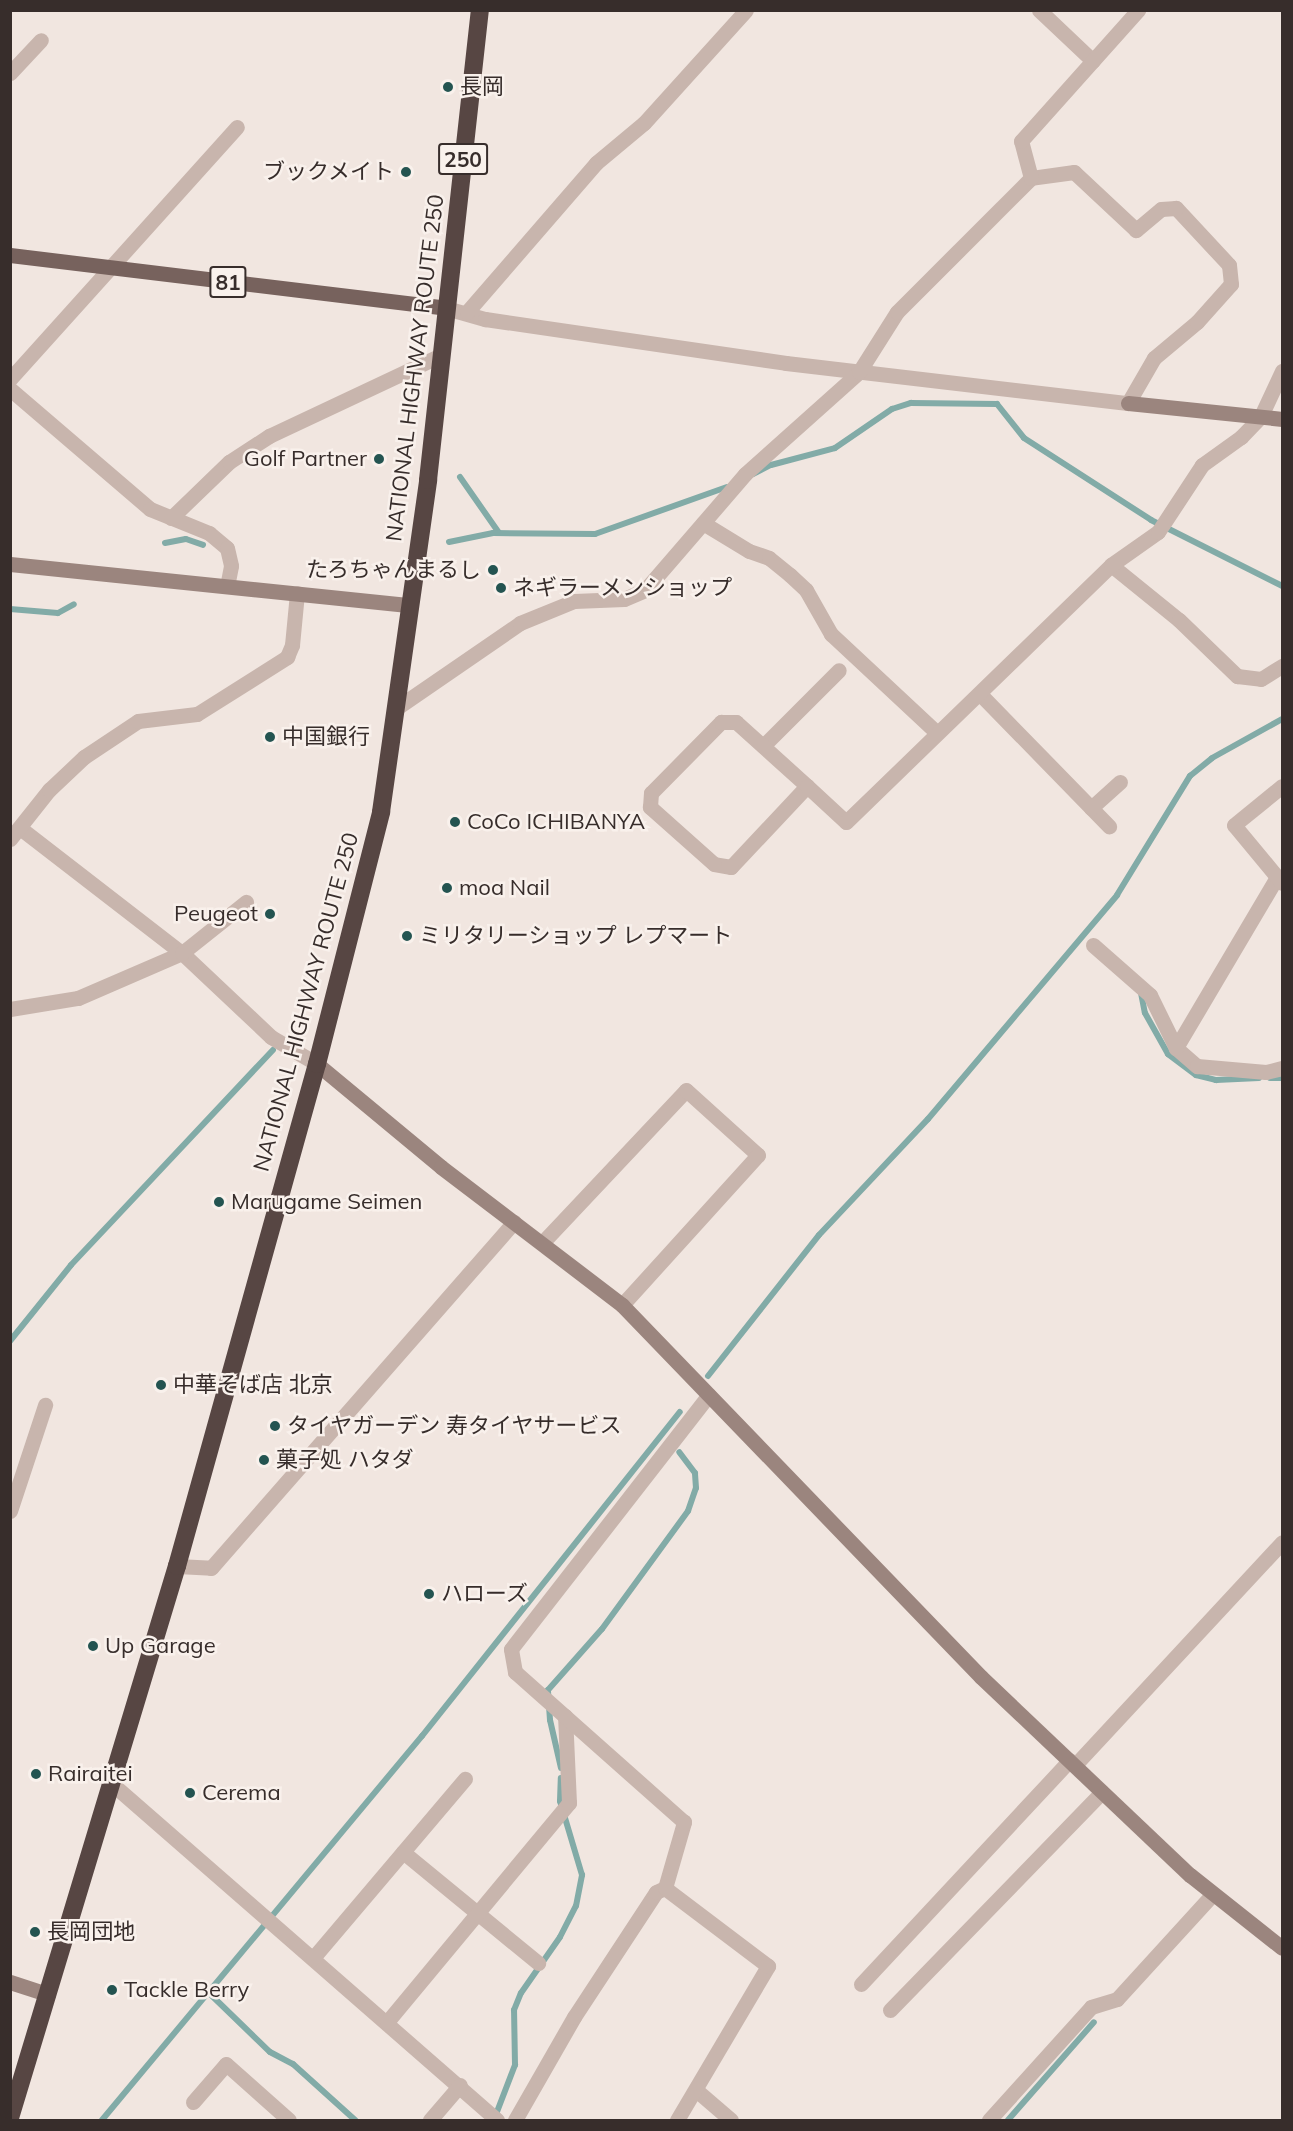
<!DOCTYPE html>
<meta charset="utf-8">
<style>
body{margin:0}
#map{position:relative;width:1293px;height:2131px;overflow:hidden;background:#f1e6e0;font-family:Mulish,"Noto Sans JP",sans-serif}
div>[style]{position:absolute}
.stream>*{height:6px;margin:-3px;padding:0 3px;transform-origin:3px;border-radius:3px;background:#82aba7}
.street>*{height:15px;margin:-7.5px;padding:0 7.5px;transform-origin:7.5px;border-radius:7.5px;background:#c8b5ad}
.secondary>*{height:15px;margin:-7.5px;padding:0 7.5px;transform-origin:7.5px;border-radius:7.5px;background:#9b857e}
.primary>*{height:15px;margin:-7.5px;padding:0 7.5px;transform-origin:7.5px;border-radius:7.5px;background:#77625d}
.highway>*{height:18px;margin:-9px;padding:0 9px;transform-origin:9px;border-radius:9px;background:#574643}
.dots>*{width:16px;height:16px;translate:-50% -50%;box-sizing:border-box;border:3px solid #f9f1ec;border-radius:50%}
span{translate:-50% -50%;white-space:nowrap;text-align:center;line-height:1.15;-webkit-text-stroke:5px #f9f1ec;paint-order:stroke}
.shield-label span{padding:2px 4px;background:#f9f1ec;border:2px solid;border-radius:4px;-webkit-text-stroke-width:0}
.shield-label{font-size:21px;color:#372d2b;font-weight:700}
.poi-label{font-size:22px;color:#372d2b}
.left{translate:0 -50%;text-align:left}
.right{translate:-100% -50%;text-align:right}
.street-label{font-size:22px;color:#372d2b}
.frame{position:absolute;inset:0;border:12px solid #372d2b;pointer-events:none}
</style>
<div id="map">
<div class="stream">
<i style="left:753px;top:474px;width:20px;rotate:-27deg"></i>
<i style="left:771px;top:465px;width:66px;rotate:-14.9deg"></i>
<i style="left:835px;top:448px;width:69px;rotate:-34.4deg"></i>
<i style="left:892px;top:409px;width:20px;rotate:-18deg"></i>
<i style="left:911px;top:403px;width:86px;rotate:0.7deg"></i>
<i style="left:997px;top:404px;width:43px;rotate:51.5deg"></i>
<i style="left:1024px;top:438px;width:151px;rotate:32.8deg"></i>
<i style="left:1151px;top:520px;width:147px;rotate:26.7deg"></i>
<i style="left:460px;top:477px;width:68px;rotate:55.1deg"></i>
<i style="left:449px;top:542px;width:45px;rotate:-11.6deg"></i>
<i style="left:493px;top:533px;width:102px;rotate:0.6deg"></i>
<i style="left:595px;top:534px;width:140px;rotate:-19.6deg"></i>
<i style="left:165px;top:543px;width:21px;rotate:-11deg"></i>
<i style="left:186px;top:539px;width:18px;rotate:19deg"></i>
<i style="left:10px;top:609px;width:48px;rotate:4.8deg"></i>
<i style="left:58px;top:613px;width:18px;rotate:-29deg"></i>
<i style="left:1141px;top:993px;width:20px;rotate:79deg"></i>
<i style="left:1145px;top:1013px;width:47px;rotate:60.7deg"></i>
<i style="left:1168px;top:1054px;width:35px;rotate:37deg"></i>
<i style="left:1196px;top:1075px;width:21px;rotate:14deg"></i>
<i style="left:1216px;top:1080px;width:43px;rotate:-2.7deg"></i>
<i style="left:1270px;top:1078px;width:12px"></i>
<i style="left:10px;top:1341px;width:97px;rotate:-51.2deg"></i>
<i style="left:71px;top:1265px;width:295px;rotate:-46.8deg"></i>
<i style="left:708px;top:1376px;width:179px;rotate:-51.8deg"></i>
<i style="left:819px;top:1235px;width:159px;rotate:-46.8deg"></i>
<i style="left:928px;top:1119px;width:293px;rotate:-49.8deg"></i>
<i style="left:1117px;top:895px;width:140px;rotate:-58.5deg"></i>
<i style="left:1190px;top:776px;width:28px;rotate:-39deg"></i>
<i style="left:1212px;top:758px;width:80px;rotate:-29.1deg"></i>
<i style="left:561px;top:1768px;width:49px;rotate:-102.9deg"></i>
<i style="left:550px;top:1720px;width:30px;rotate:-94deg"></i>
<i style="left:548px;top:1690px;width:81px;rotate:-48.5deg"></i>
<i style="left:602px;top:1629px;width:146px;rotate:-53.9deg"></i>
<i style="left:688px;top:1511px;width:24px;rotate:-71deg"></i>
<i style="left:696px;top:1488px;width:15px;rotate:-94deg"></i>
<i style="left:695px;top:1473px;width:26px;rotate:-127deg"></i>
<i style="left:208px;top:1992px;width:86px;rotate:44.1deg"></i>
<i style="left:270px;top:2052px;width:26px;rotate:28deg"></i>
<i style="left:293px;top:2064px;width:84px;rotate:42.1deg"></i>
<i style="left:495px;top:2117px;width:56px;rotate:-69deg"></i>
<i style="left:515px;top:2065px;width:55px;rotate:-91deg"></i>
<i style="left:514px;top:2010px;width:18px;rotate:-68deg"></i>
<i style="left:521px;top:1993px;width:68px;rotate:-55.1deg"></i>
<i style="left:560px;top:1937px;width:35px;rotate:-63deg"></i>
<i style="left:576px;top:1906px;width:32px;rotate:-79deg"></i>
<i style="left:582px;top:1875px;width:77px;rotate:-106.6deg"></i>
<i style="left:560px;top:1801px;width:23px;rotate:-88deg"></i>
<i style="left:102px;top:2120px;width:500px;rotate:-50.2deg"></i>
<i style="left:422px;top:1736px;width:414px;rotate:-51.5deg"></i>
<i style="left:1008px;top:2120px;width:130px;rotate:-48.7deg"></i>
</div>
<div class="street">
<i style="left:1039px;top:10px;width:74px;rotate:43.4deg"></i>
<i style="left:10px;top:73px;width:45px;rotate:-46.8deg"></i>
<i style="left:446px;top:308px;width:41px;rotate:15.8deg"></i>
<i style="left:485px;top:319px;width:304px;rotate:8.3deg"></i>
<i style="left:786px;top:363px;width:344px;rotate:6.7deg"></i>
<i style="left:1128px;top:403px;width:52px;rotate:-60deg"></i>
<i style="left:1154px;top:358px;width:56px;rotate:-39.9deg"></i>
<i style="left:1197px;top:322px;width:51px;rotate:-48.2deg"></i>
<i style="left:1231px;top:284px;width:19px;rotate:-96deg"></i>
<i style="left:1229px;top:265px;width:78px;rotate:-132.9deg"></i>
<i style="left:1176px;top:208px;width:15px;rotate:176deg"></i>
<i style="left:1161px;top:209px;width:33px;rotate:140deg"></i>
<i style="left:1136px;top:230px;width:85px;rotate:-136.9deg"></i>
<i style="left:1074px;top:172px;width:43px;rotate:172.1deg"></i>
<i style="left:467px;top:312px;width:197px;rotate:-49.1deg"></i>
<i style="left:596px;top:163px;width:62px;rotate:-39.8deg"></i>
<i style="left:644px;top:123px;width:152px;rotate:-47.9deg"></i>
<i style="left:10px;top:379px;width:339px;rotate:-48deg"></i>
<i style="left:10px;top:389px;width:184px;rotate:40.6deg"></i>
<i style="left:150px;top:509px;width:64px;rotate:22.1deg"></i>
<i style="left:209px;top:533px;width:23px;rotate:40deg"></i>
<i style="left:227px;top:548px;width:18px;rotate:77deg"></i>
<i style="left:231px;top:566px;width:20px;rotate:101deg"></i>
<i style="left:171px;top:518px;width:81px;rotate:-44deg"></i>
<i style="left:229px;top:462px;width:48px;rotate:-33deg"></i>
<i style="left:269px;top:436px;width:190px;rotate:-25.2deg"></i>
<i style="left:703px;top:523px;width:54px;rotate:31.3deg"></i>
<i style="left:749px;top:551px;width:21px;rotate:19deg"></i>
<i style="left:769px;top:558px;width:27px;rotate:39deg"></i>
<i style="left:790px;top:575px;width:22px;rotate:43deg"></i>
<i style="left:806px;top:590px;width:51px;rotate:60.4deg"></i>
<i style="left:831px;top:634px;width:144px;rotate:43deg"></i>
<i style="left:1111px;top:565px;width:87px;rotate:39deg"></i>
<i style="left:1179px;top:620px;width:81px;rotate:44deg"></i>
<i style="left:1237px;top:676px;width:24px;rotate:7deg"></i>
<i style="left:1261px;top:679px;width:25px;rotate:-32deg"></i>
<i style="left:980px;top:694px;width:185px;rotate:45.7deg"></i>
<i style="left:398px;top:707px;width:148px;rotate:-34.5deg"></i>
<i style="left:520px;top:623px;width:58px;rotate:-22.2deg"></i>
<i style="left:574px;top:601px;width:50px;rotate:-2.3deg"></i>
<i style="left:624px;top:599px;width:23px;rotate:-23deg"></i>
<i style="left:645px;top:590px;width:153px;rotate:-49.2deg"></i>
<i style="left:745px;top:474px;width:153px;rotate:-41.8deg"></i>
<i style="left:859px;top:372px;width:71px;rotate:-57.7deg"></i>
<i style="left:897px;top:312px;width:190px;rotate:-45deg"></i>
<i style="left:1031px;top:178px;width:38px;rotate:-105deg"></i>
<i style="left:1021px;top:141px;width:176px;rotate:-48.2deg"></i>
<i style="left:763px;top:746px;width:107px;rotate:-45deg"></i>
<i style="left:807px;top:786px;width:111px;rotate:133.2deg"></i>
<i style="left:731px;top:867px;width:17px;rotate:-170deg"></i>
<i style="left:714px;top:864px;width:86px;rotate:-138.3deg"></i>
<i style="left:650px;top:807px;width:14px;rotate:-86deg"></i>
<i style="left:651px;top:793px;width:100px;rotate:-45.4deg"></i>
<i style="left:721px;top:722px;width:15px"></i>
<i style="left:736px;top:722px;width:96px;rotate:42deg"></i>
<i style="left:807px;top:786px;width:53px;rotate:42.7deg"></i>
<i style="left:846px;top:822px;width:369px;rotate:-44.1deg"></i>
<i style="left:1111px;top:565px;width:57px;rotate:-35.1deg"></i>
<i style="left:1158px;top:532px;width:80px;rotate:-56.7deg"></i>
<i style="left:1202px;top:465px;width:48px;rotate:-35.7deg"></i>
<i style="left:1241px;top:437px;width:29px;rotate:-46deg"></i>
<i style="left:1261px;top:416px;width:50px;rotate:-65deg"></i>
<i style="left:1091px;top:808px;width:39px;rotate:-42deg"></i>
<i style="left:20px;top:828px;width:205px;rotate:37.7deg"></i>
<i style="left:182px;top:953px;width:122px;rotate:43.3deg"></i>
<i style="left:271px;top:1037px;width:53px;rotate:30.4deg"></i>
<i style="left:10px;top:839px;width:63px;rotate:-51.5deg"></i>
<i style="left:49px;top:790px;width:48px;rotate:-43.3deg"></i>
<i style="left:84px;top:757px;width:65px;rotate:-33.7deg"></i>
<i style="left:138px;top:721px;width:59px;rotate:-6.8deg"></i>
<i style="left:197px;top:714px;width:107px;rotate:-32.3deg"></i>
<i style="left:287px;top:657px;width:13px;rotate:-67deg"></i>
<i style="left:292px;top:645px;width:52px;rotate:-84.5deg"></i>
<i style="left:1277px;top:877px;width:199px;rotate:120.6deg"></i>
<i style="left:1176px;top:1048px;width:28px;rotate:41deg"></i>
<i style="left:1197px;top:1066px;width:69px;rotate:5deg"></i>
<i style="left:1266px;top:1072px;width:16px;rotate:-14deg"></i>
<i style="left:1282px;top:883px;width:75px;rotate:-129.6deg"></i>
<i style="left:1234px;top:825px;width:62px;rotate:-39.1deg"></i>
<i style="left:1093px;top:945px;width:76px;rotate:41.3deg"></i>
<i style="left:1150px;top:995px;width:59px;rotate:63.9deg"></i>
<i style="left:10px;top:1009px;width:69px;rotate:-9.2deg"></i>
<i style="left:78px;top:998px;width:113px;rotate:-23.4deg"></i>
<i style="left:182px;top:953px;width:82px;rotate:-38.6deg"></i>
<i style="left:542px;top:1243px;width:210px;rotate:-46.7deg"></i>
<i style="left:686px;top:1090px;width:97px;rotate:42.1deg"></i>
<i style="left:758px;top:1155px;width:202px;rotate:132.2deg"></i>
<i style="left:10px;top:1511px;width:112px;rotate:-71.7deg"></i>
<i style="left:177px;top:1566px;width:34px;rotate:3deg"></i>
<i style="left:211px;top:1568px;width:460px;rotate:-48.8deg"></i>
<i style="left:1075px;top:1765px;width:304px;rotate:-47.1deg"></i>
<i style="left:110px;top:1782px;width:514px;rotate:41.13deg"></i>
<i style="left:403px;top:1852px;width:175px;rotate:39.4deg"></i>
<i style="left:313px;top:1958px;width:235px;rotate:-49.7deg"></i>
<i style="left:861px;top:1984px;width:306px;rotate:-47deg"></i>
<i style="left:890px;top:2010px;width:304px;rotate:-45.8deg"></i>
<i style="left:387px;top:2022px;width:285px;rotate:-50.3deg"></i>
<i style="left:569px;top:1803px;width:87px;rotate:-92.6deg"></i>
<i style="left:696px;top:2090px;width:46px;rotate:40.6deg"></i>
<i style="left:193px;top:2102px;width:50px;rotate:-49deg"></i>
<i style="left:226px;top:2064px;width:84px;rotate:41.6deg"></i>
<i style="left:430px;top:2120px;width:46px;rotate:-49.4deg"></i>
<i style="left:515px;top:2120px;width:119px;rotate:-60.2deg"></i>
<i style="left:574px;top:2017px;width:149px;rotate:-56.7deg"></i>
<i style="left:656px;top:1892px;width:10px;rotate:-24deg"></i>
<i style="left:677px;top:2120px;width:179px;rotate:-59.4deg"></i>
<i style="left:768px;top:1966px;width:129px;rotate:-142.9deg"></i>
<i style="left:665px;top:1888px;width:69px;rotate:-73.9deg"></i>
<i style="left:684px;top:1822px;width:226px;rotate:-138.4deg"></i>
<i style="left:515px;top:1672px;width:23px;rotate:-100deg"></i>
<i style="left:511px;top:1649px;width:322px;rotate:-52.1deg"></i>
<i style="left:989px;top:2120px;width:152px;rotate:-47.9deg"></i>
<i style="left:1091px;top:2007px;width:27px;rotate:-17deg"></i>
<i style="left:1117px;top:1999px;width:142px;rotate:-47.6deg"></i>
</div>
<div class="secondary">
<i style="left:1128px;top:403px;width:155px;rotate:5.9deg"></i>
<i style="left:10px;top:564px;width:402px;rotate:5.9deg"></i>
<i style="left:317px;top:1064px;width:161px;rotate:39.7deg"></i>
<i style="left:441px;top:1167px;width:228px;rotate:37.3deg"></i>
<i style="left:622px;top:1305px;width:517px;rotate:46.02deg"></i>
<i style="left:981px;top:1677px;width:288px;rotate:43.5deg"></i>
<i style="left:1190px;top:1875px;width:117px;rotate:38.4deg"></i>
<i style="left:10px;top:1982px;width:40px;rotate:18deg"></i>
</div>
<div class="primary">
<i style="left:10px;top:255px;width:439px;rotate:6.9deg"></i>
</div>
<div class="highway">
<i style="left:10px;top:2118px;width:577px;rotate:-73.17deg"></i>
<i style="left:177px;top:1566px;width:521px;rotate:-74.42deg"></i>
<i style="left:317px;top:1064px;width:260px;rotate:-75.7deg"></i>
<i style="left:381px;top:812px;width:335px;rotate:-81.9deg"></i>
<i style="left:428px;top:480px;width:473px;rotate:-83.7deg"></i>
</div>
<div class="dots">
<i style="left:448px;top:87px;background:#245451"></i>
<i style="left:406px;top:172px;background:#245451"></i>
<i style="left:379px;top:459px;background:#245451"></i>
<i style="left:493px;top:570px;background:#245451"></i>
<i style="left:501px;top:588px;background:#245451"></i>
<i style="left:270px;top:737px;background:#245451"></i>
<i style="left:455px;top:822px;background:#245451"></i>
<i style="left:447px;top:888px;background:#245451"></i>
<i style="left:270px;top:914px;background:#245451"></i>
<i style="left:407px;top:936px;background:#245451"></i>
<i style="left:219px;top:1202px;background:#245451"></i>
<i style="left:161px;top:1385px;background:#245451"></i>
<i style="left:275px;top:1426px;background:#245451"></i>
<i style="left:264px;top:1460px;background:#245451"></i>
<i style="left:429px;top:1594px;background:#245451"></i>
<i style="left:93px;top:1646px;background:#245451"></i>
<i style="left:36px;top:1774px;background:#245451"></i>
<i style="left:190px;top:1793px;background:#245451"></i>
<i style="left:35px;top:1932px;background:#245451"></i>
<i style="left:112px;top:1990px;background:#245451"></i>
</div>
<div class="shield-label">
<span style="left:463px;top:159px">250</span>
<span style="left:228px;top:282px">81</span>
</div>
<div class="poi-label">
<span class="left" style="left:460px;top:87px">長岡</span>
<span class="right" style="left:394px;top:172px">ブックメイト</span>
<span class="right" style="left:367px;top:459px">Golf Partner</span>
<span class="right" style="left:481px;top:570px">たろちゃんまるし</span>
<span class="left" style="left:513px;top:588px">ネギラーメンショップ</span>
<span class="left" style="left:282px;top:737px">中国銀行</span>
<span class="left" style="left:467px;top:822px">CoCo ICHIBANYA</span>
<span class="left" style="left:459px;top:888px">moa Nail</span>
<span class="right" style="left:258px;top:914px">Peugeot</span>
<span class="left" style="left:419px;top:936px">ミリタリーショップ レプマート</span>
<span class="left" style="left:231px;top:1202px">Marugame Seimen</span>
<span class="left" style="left:173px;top:1385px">中華そば店 北京</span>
<span class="left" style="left:287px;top:1426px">タイヤガーデン 寿タイヤサービス</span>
<span class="left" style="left:276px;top:1460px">菓子処 ハタダ</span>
<span class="left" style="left:441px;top:1594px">ハローズ</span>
<span class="left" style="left:105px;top:1646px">Up Garage</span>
<span class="left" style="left:48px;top:1774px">Rairaitei</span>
<span class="left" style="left:202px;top:1793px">Cerema</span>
<span class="left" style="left:47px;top:1932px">長岡団地</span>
<span class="left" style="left:124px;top:1990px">Tackle Berry</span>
</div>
<div class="street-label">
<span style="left:415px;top:368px;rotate:-83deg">NATIONAL HIGHWAY ROUTE 250</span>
<span style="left:306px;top:1002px;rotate:-75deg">NATIONAL HIGHWAY ROUTE 250</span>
</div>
<div class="frame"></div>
</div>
